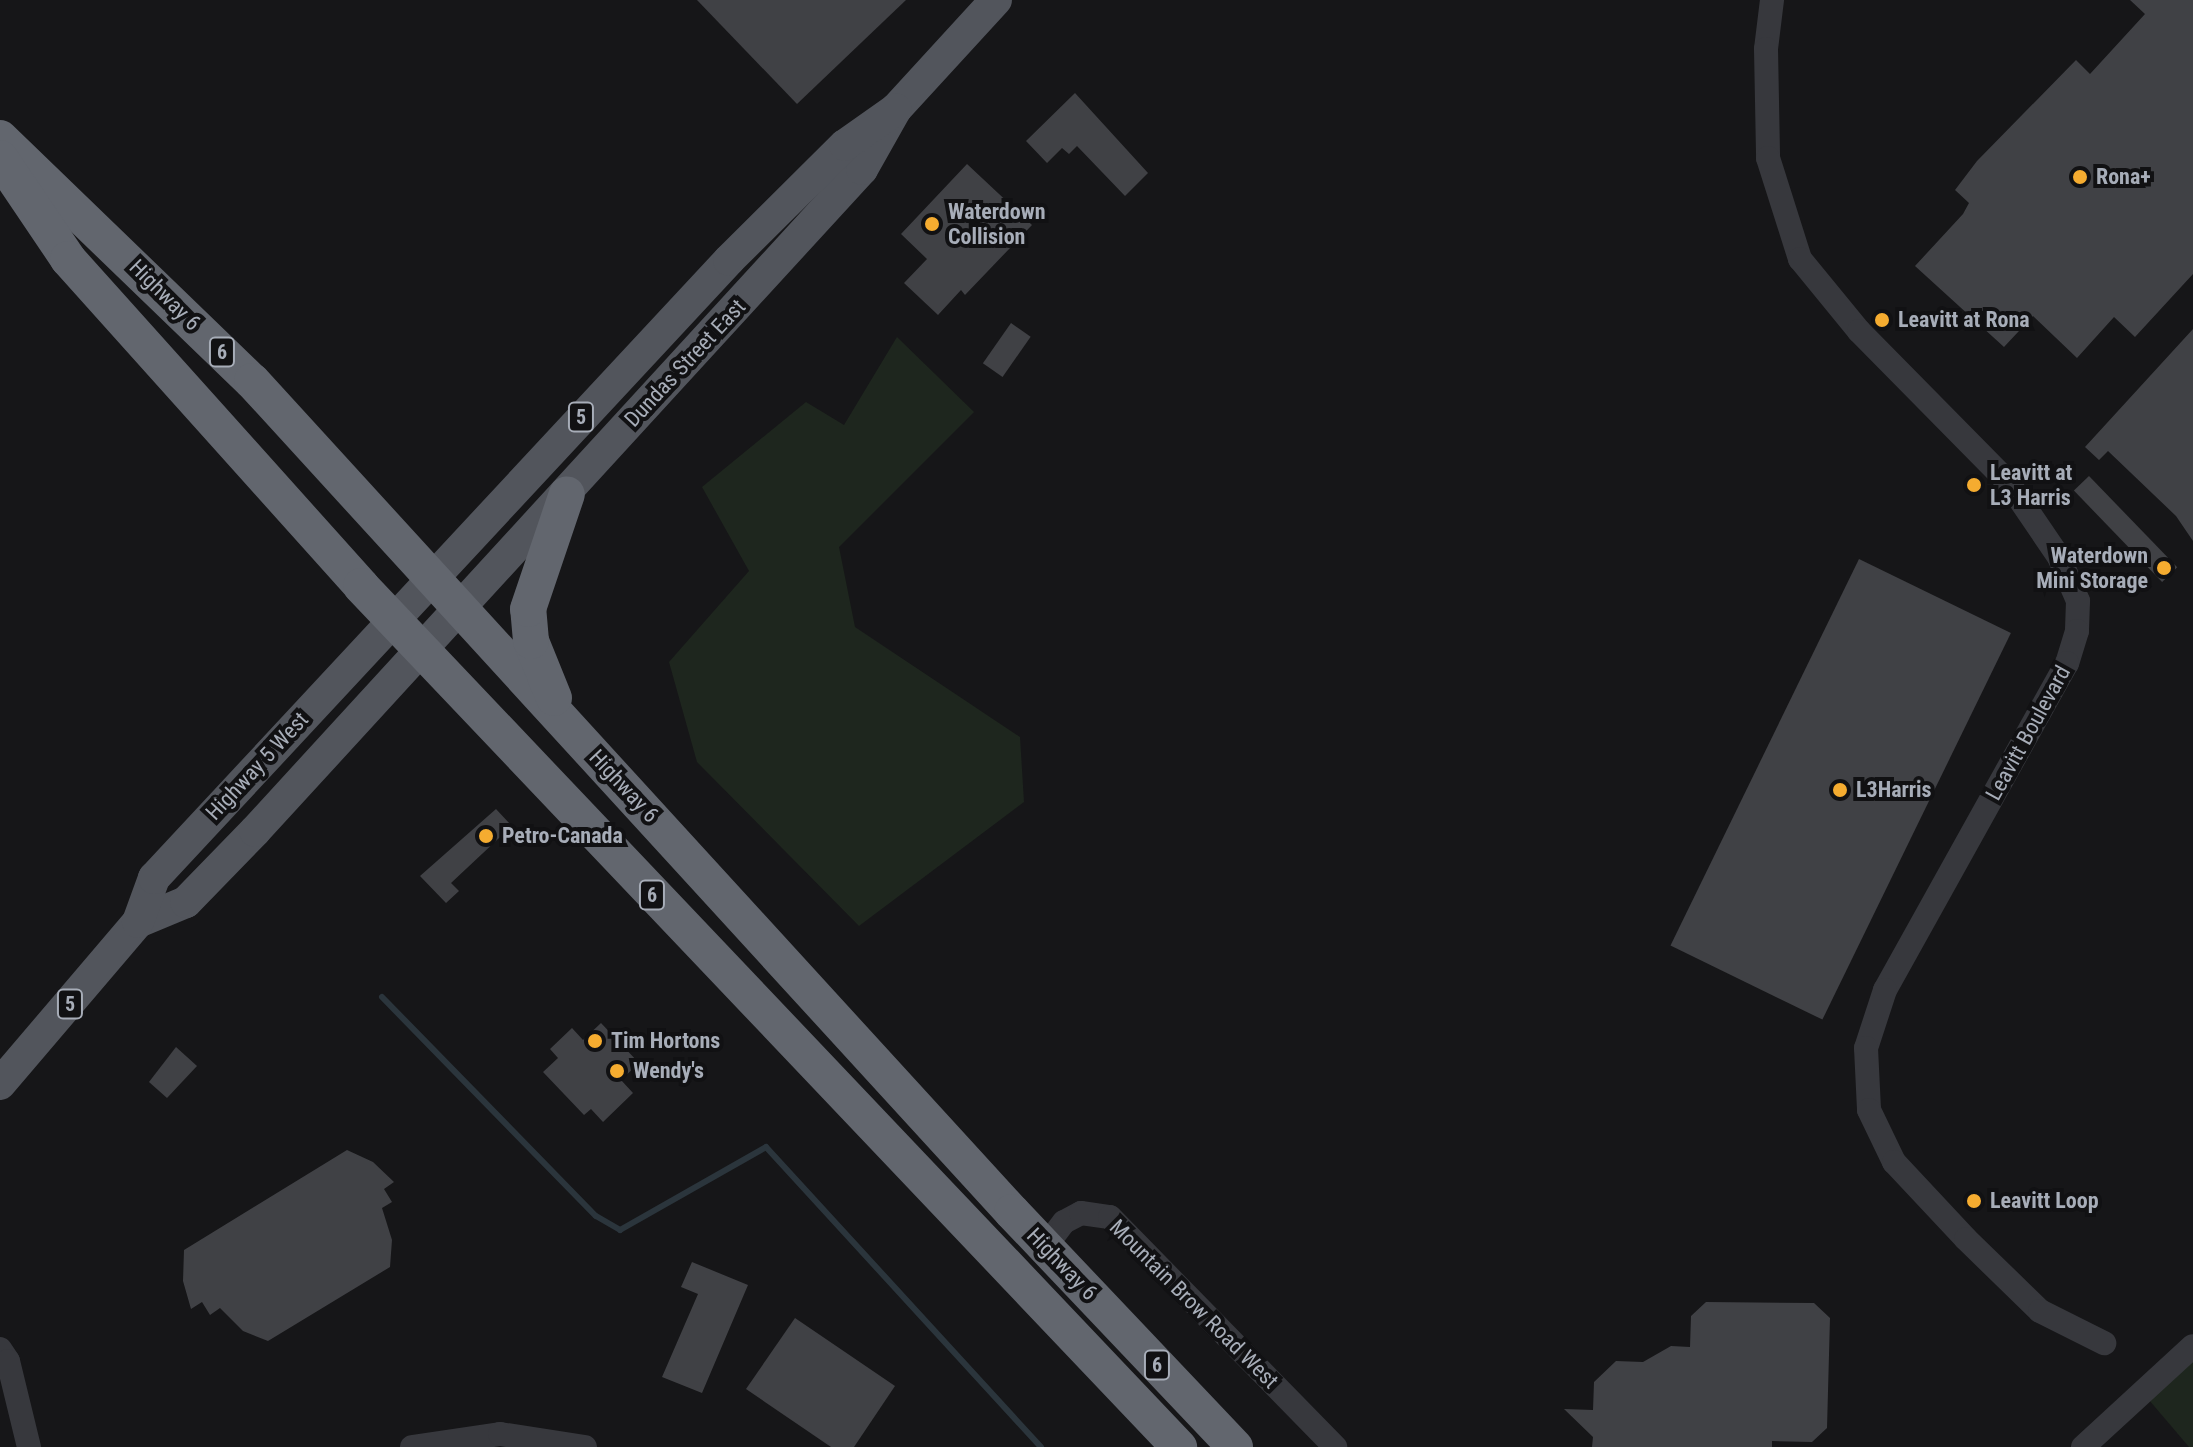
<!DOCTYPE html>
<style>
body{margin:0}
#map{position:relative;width:2193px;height:1447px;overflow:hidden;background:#161618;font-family:"Roboto Condensed",sans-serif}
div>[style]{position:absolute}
.green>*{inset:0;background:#1e261e}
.stream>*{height:6px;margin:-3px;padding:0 3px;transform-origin:3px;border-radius:3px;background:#2b353c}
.building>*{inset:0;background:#404145;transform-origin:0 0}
.minor>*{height:24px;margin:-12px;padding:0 12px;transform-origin:12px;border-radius:12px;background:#37383d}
.major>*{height:32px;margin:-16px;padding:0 16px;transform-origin:16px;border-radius:16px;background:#52555c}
.highway>*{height:36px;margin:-18px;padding:0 18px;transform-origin:18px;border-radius:18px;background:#62666e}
.dots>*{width:22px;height:22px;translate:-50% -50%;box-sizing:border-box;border:4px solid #111113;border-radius:50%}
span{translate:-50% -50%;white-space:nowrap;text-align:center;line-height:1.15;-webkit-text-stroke:8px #111113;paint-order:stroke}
.shield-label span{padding:2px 6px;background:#111113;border:2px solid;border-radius:6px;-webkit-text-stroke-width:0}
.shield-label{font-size:20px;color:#a7adb8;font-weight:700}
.poi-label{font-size:22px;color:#a7adb8;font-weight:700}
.left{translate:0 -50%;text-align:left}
.right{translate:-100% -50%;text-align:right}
.street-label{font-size:22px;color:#a7adb8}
</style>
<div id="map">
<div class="green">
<i style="clip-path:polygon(897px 337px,974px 412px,839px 547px,855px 627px,1020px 737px,1024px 802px,859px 926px,697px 762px,669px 662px,749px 571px,702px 487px,806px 402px,844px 425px)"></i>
<i style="clip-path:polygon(2193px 1356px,2193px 1447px,2189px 1447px,2149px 1400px)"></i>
</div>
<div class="stream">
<i style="left:382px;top:997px;width:306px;rotate:45.7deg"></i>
<i style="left:596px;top:1216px;width:28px;rotate:30deg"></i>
<i style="left:620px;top:1230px;width:168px;rotate:-29.6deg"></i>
<i style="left:766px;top:1147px;width:407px;rotate:47.5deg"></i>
</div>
<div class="building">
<i style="clip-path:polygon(697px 0,906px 0,797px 104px)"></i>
<i style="clip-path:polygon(2130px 0,2193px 0,2193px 274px,2135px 337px,2114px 317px,2077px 358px,2033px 316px,2004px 347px,1915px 266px,1963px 214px,1969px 203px,1955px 190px,1977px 161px,2076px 60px,2090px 74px,2145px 14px)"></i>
<i style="clip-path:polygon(1075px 93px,1148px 173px,1125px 196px,1077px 146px,1069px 154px,1062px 148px,1047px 163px,1026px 141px)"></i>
<i style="clip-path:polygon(967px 164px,1032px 225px,965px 295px,961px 290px,938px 315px,904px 283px,927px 259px,901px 234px)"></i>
<i style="left:1011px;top:323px;width:24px;height:49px;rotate:35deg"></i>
<i style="clip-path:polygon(2193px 329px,2193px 541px,2176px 516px,2108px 451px,2099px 460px,2085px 447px)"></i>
<i style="left:2089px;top:476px;width:127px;height:21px;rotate:46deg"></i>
<i style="left:1859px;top:559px;width:169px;height:430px;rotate:26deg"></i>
<i style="clip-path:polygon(496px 809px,512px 826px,451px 883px,459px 891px,446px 903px,420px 876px)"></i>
<i style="clip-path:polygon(601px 1023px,639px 1063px,621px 1080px,633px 1093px,603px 1122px,591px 1109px,584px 1115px,543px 1072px,558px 1058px,550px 1049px,572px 1028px,583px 1040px)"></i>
<i style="clip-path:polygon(176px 1047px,197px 1066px,167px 1098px,149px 1082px)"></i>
<i style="clip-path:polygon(347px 1150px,373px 1162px,394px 1182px,384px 1189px,392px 1202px,382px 1208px,392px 1240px,390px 1267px,268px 1341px,243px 1331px,220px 1308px,210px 1315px,202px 1302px,191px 1309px,183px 1281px,184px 1250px)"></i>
<i style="clip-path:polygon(692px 1262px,748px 1285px,702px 1393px,662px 1377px,698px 1294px,681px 1287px)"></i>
<i style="clip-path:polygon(1706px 1302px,1814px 1303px,1830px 1318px,1827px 1428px,1812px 1442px,1772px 1441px,1772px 1447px,1592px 1447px,1593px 1437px,1564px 1409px,1593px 1410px,1594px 1382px,1616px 1361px,1643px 1362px,1671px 1346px,1690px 1347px,1691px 1316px)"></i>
<i style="clip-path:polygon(795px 1318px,895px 1386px,854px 1447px,831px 1447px,746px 1389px)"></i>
</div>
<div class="minor">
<i style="left:1772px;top:0;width:49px;rotate:97deg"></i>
<i style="left:1766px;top:49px;width:109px;rotate:88.9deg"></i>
<i style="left:1768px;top:158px;width:106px;rotate:72.4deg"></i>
<i style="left:1800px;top:259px;width:93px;rotate:50.7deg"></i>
<i style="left:1859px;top:331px;width:212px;rotate:45.4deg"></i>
<i style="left:2008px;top:482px;width:91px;rotate:55.8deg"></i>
<i style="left:2059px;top:557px;width:48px;rotate:66.6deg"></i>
<i style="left:2078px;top:601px;width:30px;rotate:92deg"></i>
<i style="left:2077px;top:631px;width:34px;rotate:107deg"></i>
<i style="left:2067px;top:663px;width:374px;rotate:119.1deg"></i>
<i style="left:1885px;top:990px;width:61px;rotate:108.1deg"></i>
<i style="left:1866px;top:1048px;width:62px;rotate:87.2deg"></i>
<i style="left:1869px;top:1110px;width:58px;rotate:64.3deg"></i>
<i style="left:1894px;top:1162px;width:105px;rotate:46.9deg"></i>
<i style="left:1966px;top:1239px;width:103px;rotate:44.2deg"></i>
<i style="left:2040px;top:1311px;width:72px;rotate:26.6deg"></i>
<i style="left:1045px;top:1247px;width:31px;rotate:-53deg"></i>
<i style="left:1064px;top:1222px;width:19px;rotate:-28deg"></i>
<i style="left:1081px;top:1213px;width:29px;rotate:8deg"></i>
<i style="left:1110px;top:1217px;width:322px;rotate:45.6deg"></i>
<i style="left:0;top:1349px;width:14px;rotate:56deg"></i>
<i style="left:8px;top:1361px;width:89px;rotate:76.3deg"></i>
<i style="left:412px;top:1447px;width:89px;rotate:-8.4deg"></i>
<i style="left:500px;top:1434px;width:86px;rotate:8.7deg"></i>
<i style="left:2083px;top:1447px;width:149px;rotate:-42.6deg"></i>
</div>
<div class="major">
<i style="left:138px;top:922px;width:52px;rotate:-22.6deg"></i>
<i style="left:186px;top:902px;width:99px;rotate:-45.8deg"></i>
<i style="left:255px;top:831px;width:898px;rotate:-47.48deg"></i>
<i style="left:862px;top:169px;width:69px;rotate:-60.5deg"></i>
<i style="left:896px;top:109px;width:148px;rotate:-47.5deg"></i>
<i style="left:0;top:1084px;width:213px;rotate:-49.6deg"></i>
<i style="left:138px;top:922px;width:47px;rotate:-70deg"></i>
<i style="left:154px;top:878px;width:844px;rotate:-47.06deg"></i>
<i style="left:729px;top:260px;width:163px;rotate:-44.8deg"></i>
<i style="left:845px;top:145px;width:62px;rotate:-35.2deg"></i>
</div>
<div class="highway">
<i style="left:0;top:138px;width:350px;rotate:44deg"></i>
<i style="left:252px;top:381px;width:1126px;rotate:47.56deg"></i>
<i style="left:1012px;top:1212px;width:324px;rotate:46.5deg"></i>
<i style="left:0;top:158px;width:122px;rotate:56deg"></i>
<i style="left:68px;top:259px;width:439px;rotate:48.1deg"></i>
<i style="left:361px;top:586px;width:1188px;rotate:46.47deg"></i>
<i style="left:554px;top:698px;width:61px;rotate:-112deg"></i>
<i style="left:531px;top:641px;width:32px;rotate:-95deg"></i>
<i style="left:528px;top:609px;width:121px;rotate:-71.3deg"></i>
</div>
<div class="dots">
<i style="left:2080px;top:177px;background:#f5ac30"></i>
<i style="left:932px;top:224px;background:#f5ac30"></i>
<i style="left:1882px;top:320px;background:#f5ac30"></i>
<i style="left:1974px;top:485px;background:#f5ac30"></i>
<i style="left:2164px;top:568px;background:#f5ac30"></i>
<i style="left:1840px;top:790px;background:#f5ac30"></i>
<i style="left:486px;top:836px;background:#f5ac30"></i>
<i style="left:595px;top:1041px;background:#f5ac30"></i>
<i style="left:617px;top:1071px;background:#f5ac30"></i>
<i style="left:1974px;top:1201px;background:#f5ac30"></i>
</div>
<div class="shield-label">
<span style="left:222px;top:352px">6</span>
<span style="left:581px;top:417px">5</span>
<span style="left:652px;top:895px">6</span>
<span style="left:70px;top:1004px">5</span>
<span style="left:1157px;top:1365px">6</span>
</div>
<div class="poi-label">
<span class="left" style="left:2096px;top:177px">Rona+</span>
<span class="left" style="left:948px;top:224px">Waterdown<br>Collision</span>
<span class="left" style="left:1898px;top:320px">Leavitt at Rona</span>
<span class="left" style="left:1990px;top:485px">Leavitt at<br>L3 Harris</span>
<span class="right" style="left:2148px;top:568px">Waterdown<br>Mini Storage</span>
<span class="left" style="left:1856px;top:790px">L3Harris</span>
<span class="left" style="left:502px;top:836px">Petro-Canada</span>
<span class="left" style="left:611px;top:1041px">Tim Hortons</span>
<span class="left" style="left:633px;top:1071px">Wendy's</span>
<span class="left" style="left:1990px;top:1201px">Leavitt Loop</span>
</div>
<div class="street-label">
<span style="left:165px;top:295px;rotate:45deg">Highway 6</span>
<span style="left:685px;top:363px;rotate:-47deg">Dundas Street East</span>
<span style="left:2028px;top:733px;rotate:-61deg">Leavitt Boulevard</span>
<span style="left:257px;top:766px;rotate:-47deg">Highway 5 West</span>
<span style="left:624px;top:786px;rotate:47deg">Highway 6</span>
<span style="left:1062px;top:1264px;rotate:46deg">Highway 6</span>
<span style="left:1194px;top:1304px;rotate:45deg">Mountain Brow Road West</span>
</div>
</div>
